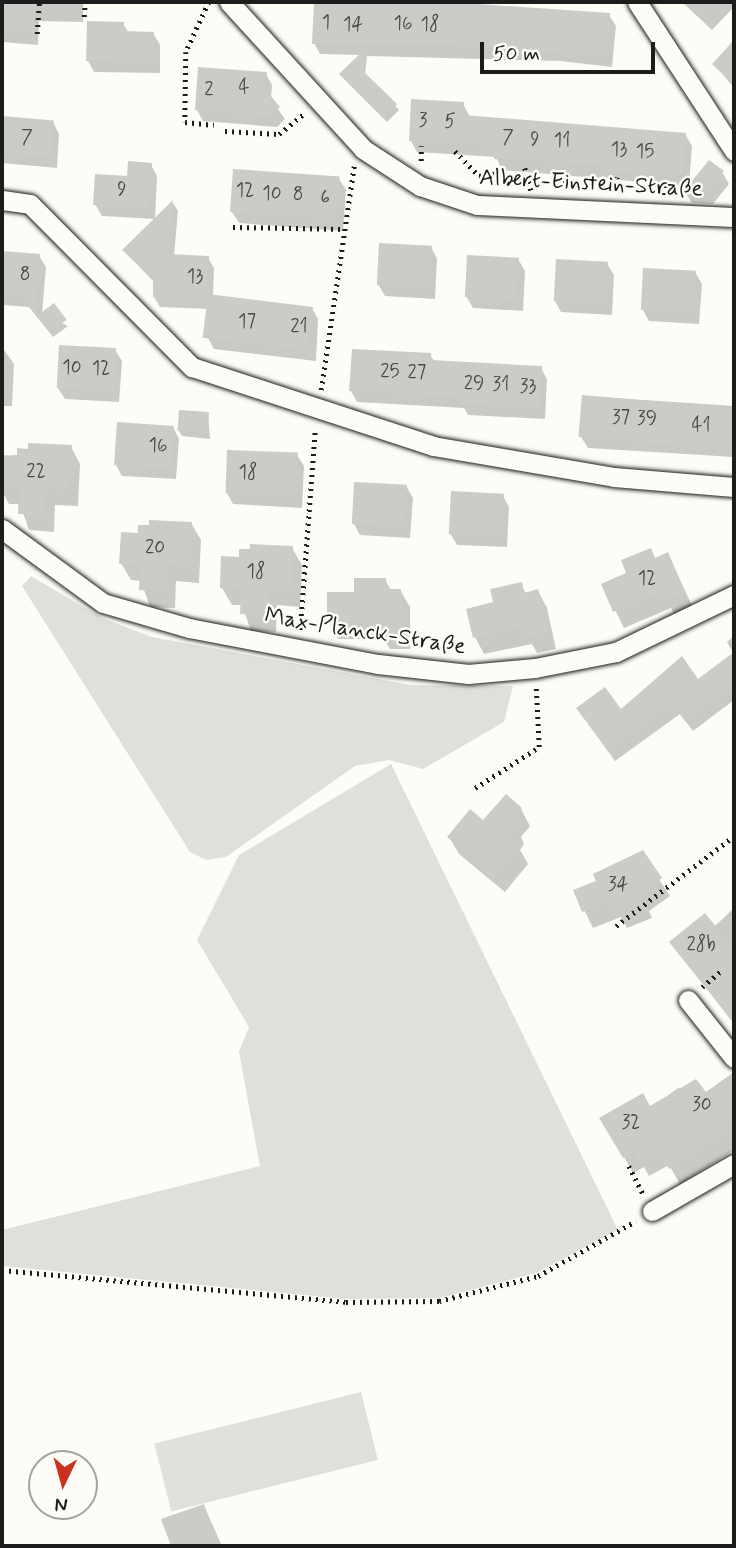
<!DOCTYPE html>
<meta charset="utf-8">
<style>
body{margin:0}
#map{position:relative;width:736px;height:1548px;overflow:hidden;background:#fdfcf7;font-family:Mynerve,sans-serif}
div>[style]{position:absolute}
.green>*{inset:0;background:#e0dfdb;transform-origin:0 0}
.shadow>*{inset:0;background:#0003}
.building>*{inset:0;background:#cccbc8;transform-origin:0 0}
.path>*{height:4.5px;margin-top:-2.25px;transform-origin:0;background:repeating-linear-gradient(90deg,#1c1c1c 0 2px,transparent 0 7px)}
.roads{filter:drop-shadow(0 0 2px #1c1c1c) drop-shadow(0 0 2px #1c1c1c)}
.minor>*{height:19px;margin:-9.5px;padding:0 9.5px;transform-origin:9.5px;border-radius:9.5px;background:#fdfcf7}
span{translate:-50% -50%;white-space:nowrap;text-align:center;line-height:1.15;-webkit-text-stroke:5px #fdfcf7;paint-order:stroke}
.number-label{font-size:19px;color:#484847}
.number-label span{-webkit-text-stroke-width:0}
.street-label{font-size:23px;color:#1c1c1c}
.frame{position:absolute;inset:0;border:4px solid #1c1c1c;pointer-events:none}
.north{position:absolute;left:28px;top:1450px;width:70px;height:70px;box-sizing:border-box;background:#fdfcf7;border:2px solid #a3a29f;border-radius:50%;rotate:185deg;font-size:19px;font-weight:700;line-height:28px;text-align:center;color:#1c1c1c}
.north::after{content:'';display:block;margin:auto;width:24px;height:32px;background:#c8321e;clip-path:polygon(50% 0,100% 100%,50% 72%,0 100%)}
.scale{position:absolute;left:480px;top:42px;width:175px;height:32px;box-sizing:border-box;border:4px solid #1c1c1c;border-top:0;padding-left:9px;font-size:21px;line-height:24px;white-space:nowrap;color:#1c1c1c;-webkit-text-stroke:5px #fdfcf7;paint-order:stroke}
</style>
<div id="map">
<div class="green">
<i style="clip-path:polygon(31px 576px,102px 618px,152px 637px,411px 685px,513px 686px,504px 722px,423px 769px,389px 760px,355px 766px,226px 857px,206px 860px,190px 852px,22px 586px)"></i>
<i style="clip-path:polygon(391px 764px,618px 1230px,536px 1273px,440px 1298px,346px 1299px,2px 1266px,2px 1230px,260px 1166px,239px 1052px,249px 1027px,197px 940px,239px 855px)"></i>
<i style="left:361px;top:1392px;width:70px;height:213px;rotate:76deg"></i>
</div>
<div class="shadow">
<i style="clip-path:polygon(2px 2px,83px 2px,83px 22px,39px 21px,38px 45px,2px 42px)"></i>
<i style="clip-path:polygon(682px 2px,734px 2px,734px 7px,712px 30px)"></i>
<i style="clip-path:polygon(609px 15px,616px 26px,612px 67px,560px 61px,367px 56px,365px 75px,399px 110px,387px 122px,341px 75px,360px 55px,320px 54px,314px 43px)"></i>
<i style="clip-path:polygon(123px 24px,129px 33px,153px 33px,160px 45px,160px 73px,94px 72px,88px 61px)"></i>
<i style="clip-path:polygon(734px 43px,734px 88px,714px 64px)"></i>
<i style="clip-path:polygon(266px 74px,272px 85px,271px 99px,285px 119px,277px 127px,203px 121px,197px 110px)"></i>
<i style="clip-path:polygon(463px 104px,470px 117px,685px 134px,692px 146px,689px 186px,502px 170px,496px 157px,417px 152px,411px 141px)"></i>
<i style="clip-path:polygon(2px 118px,53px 122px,59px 134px,57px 168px,2px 163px)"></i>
<i style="clip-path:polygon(151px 165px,157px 176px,155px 219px,102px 216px,95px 204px)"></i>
<i style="clip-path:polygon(722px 172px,729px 184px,713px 204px,692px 203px,685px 192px)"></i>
<i style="clip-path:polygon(339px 179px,346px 190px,343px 231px,239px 223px,232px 212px)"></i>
<i style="clip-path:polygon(173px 203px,178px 211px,174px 256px,208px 258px,214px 268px,213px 297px,312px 308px,318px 319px,316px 361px,214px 349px,208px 338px,209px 309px,160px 307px,154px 297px,155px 283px,124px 251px)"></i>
<i style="clip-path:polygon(431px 247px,437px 259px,435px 299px,385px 296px,378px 284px)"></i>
<i style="clip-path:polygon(2px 253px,39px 256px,46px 267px,42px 314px,68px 326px,53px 337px,29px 307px,2px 305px)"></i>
<i style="clip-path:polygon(518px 259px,525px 271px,523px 311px,473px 308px,466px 296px)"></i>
<i style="clip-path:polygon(607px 264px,614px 275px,612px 315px,561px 312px,555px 301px)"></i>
<i style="clip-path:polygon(695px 272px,702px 284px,699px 324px,649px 321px,643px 310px)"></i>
<i style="clip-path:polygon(2px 347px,14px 364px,12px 406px,2px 406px)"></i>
<i style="clip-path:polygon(115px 350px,122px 361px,119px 402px,65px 399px,58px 388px)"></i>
<i style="clip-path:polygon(430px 355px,435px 362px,541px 368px,547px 379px,545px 419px,468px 415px,464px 408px,357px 402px,351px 391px)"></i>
<i style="clip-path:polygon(584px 396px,734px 406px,734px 457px,588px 448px,581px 437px)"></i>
<i style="clip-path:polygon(208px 413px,210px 439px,182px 436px,179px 431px)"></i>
<i style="clip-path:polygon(173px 427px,179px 439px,176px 479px,122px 476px,116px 465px)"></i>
<i style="clip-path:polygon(71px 447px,80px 464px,78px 506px,55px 505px,54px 532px,29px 530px,20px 504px,9px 504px,2px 491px,2px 457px)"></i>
<i style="clip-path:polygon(297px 455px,304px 466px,302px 508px,233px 504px,227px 493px)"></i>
<i style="clip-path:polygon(406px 486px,413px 498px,410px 538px,360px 535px,354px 524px)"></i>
<i style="clip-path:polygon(503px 496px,509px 507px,507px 547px,457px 545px,450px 533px)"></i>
<i style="clip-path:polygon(191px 523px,201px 540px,199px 583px,176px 581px,175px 608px,150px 607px,141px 581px,131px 580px,121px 563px,139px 534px)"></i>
<i style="clip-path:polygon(292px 548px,302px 565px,300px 607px,277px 605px,276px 632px,251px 631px,242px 605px,232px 605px,222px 588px,241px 559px)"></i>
<i style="clip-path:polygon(668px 554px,694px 610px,676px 617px,671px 608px,624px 628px,603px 585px)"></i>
<i style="clip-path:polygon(385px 580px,391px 590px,400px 590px,410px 607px,410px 649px,390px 649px,384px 639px,338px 639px,329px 622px,356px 594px)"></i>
<i style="clip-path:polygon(521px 584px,526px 594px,538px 591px,547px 608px,556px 649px,537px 653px,532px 644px,484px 654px,475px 637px)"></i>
<i style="clip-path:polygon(734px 636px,734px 700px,693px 731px,680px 714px,615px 761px,578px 709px,621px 711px,698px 681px,734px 654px,727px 642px)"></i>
<i style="clip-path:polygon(521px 809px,530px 826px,521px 837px,524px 844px,520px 850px,528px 864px,505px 892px,459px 854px,449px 837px)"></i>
<i style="clip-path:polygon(642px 853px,670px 896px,649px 911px,652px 918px,627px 928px,621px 917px,593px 928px,575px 891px,598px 882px)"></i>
<i style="clip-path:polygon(734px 908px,734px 970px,730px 974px,734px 974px,734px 1024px,671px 942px,714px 927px)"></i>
<i style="clip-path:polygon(728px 1078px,734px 1085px,734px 1150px,680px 1184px,669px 1165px,649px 1176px,644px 1167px,633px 1173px,602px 1118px,650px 1109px,678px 1088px,705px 1095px)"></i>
<i style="clip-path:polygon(204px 1506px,222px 1546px,173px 1546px,163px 1520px)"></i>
</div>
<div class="building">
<i style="left:2px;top:2px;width:33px;height:31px"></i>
<i style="clip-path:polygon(314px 2px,450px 2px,610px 13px,607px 57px,442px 44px,312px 44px)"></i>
<i style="clip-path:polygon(87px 21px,124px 22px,124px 31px,154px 32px,154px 62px,86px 61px)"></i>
<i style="clip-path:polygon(734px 40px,734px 85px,712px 64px)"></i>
<i style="clip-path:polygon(365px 49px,363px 71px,397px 104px,383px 118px,339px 74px)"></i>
<i style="clip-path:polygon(198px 67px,267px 72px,265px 89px,280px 107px,270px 116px,195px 110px)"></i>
<i style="clip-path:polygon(411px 99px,464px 102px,464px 115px,686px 133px,683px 175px,604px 171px,605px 165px,494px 159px,495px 146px,409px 141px)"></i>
<i style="left:2px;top:116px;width:52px;height:37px;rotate:5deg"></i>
<i style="clip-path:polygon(709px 160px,724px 171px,706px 193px,683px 192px)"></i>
<i style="clip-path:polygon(128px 161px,152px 163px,149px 208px,93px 205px,95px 174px,127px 176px)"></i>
<i style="left:233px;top:169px;width:107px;height:43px;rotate:4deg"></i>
<i style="clip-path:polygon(173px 200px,168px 254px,209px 256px,207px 299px,153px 297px,153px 278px,122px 250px)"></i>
<i style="left:379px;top:243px;width:53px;height:42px;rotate:3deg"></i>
<i style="clip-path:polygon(2px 251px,40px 254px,36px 315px,21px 296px,2px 295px)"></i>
<i style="left:467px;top:255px;width:52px;height:42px;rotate:3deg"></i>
<i style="left:556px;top:259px;width:52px;height:42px;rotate:3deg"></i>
<i style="left:643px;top:268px;width:53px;height:42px;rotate:3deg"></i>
<i style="left:208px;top:294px;width:106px;height:44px;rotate:7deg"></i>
<i style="left:54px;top:303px;width:21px;height:21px;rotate:53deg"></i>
<i style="left:59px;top:345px;width:57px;height:43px;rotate:3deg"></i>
<i style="clip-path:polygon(352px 349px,431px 353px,431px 360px,542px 366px,539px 408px,460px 404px,460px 397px,349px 391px)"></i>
<i style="left:582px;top:395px;width:152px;height:42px;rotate:5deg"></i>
<i style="left:179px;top:410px;width:30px;height:21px;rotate:4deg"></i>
<i style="left:117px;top:422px;width:57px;height:43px;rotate:4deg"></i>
<i style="clip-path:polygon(28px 443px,72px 445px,69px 490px,46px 488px,45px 515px,18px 514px,19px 488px,2px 487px,2px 455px,17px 456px,17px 448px,28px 449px)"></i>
<i style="left:227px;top:450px;width:71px;height:43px;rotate:2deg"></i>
<i style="left:354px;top:482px;width:53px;height:42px;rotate:3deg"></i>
<i style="left:451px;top:491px;width:53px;height:43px;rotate:3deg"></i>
<i style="clip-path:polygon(149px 520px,192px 522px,190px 566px,168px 565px,166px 592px,139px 590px,140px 565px,119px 564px,121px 532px,138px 533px,138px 525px,149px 525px)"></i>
<i style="clip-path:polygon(250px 544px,293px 546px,291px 590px,269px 589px,267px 616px,240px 614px,241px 589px,220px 588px,221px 556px,239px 557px,239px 549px,250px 549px)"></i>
<i style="clip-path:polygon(651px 548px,655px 558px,668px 552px,685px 592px,664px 601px,660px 592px,613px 612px,601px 584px,626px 573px,621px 560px)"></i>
<i style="clip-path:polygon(354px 578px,386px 578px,387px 589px,401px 589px,402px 632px,379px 633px,379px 622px,327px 623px,327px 592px,354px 592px)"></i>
<i style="clip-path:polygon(522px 582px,524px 593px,538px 589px,548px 632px,526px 637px,523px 627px,473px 638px,466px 609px,493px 602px,490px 589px)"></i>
<i style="clip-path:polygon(734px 652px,734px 684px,685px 721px,672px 704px,608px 751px,576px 708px,605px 687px,621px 709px,682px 656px,698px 679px)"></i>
<i style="clip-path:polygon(506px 794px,522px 808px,512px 820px,516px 826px,508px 836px,519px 846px,494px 876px,447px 837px,470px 809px,483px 820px)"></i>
<i style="clip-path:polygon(643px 850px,662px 878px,641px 893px,644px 901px,616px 912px,611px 900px,582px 912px,573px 890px,596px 881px,593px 874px)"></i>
<i style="clip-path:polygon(705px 913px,734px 949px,734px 1023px,669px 942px)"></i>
<i style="clip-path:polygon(734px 1072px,734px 1114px,726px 1120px,733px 1129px,669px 1169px,658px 1150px,638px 1161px,633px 1152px,623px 1158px,599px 1118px,643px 1093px,650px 1106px,696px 1079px,706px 1092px)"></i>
<i style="clip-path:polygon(204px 1504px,219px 1546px,171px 1546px,161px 1519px)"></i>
</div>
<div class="path">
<i style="left:209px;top:2px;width:55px;rotate:114.7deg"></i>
<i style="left:186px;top:52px;width:70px;rotate:90.8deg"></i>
<i style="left:185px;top:122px;width:29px;rotate:6deg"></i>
<i style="left:84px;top:17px;width:15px;rotate:-86deg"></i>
<i style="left:37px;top:34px;width:32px;rotate:-86deg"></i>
<i style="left:225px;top:131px;width:54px;rotate:3.2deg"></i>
<i style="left:279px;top:134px;width:33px;rotate:-39deg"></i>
<i style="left:455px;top:151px;width:35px;rotate:46deg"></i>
<i style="left:479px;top:176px;width:15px;rotate:-8deg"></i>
<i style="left:494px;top:174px;width:8px;rotate:-60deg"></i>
<i style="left:421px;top:161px;width:15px;rotate:-90deg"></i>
<i style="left:525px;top:168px;width:23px;rotate:75deg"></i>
<i style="left:557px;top:170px;width:8px;rotate:90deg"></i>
<i style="left:557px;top:178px;width:16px;rotate:35deg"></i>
<i style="left:603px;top:189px;width:13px;rotate:-18deg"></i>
<i style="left:615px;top:185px;width:8px;rotate:-76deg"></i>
<i style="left:639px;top:194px;width:13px;rotate:-90deg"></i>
<i style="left:664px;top:195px;width:14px;rotate:-86deg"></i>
<i style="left:233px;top:227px;width:112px;rotate:1deg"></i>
<i style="left:321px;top:390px;width:226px;rotate:-81.6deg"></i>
<i style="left:300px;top:630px;width:202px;rotate:-85.7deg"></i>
<i style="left:475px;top:788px;width:76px;rotate:-32.6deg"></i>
<i style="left:539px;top:747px;width:60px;rotate:-92.9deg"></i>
<i style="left:616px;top:926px;width:148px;rotate:-37.3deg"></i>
<i style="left:702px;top:987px;width:26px;rotate:-40deg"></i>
<i style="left:629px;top:1166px;width:33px;rotate:63deg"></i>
<i style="left:2px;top:1270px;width:345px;rotate:5.3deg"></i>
<i style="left:346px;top:1302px;width:93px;rotate:-0.6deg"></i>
<i style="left:439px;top:1301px;width:102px;rotate:-14.2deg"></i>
<i style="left:538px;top:1276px;width:112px;rotate:-29.3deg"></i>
</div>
<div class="roads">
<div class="minor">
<i style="left:229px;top:2px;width:199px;rotate:47.6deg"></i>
<i style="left:363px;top:149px;width:68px;rotate:33deg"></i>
<i style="left:420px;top:186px;width:60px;rotate:18.4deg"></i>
<i style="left:477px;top:205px;width:257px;rotate:2.7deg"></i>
<i style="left:637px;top:2px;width:178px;rotate:56.9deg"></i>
<i style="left:2px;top:200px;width:28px;rotate:8deg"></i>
<i style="left:30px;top:204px;width:230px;rotate:45.2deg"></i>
<i style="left:192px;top:367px;width:254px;rotate:18.1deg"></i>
<i style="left:433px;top:446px;width:184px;rotate:9.7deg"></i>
<i style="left:614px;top:477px;width:120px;rotate:4.8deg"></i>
<i style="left:2px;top:529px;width:125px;rotate:36.2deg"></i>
<i style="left:103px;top:603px;width:90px;rotate:16.2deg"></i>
<i style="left:189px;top:628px;width:192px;rotate:10.8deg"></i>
<i style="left:378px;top:664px;width:91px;rotate:6.3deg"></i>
<i style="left:468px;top:674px;width:67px;rotate:-5.1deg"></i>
<i style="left:535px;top:668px;width:83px;rotate:-11.2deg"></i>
<i style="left:616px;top:652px;width:131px;rotate:-25.8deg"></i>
<i style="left:688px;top:1000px;width:74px;rotate:51.6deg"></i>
<i style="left:652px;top:1211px;width:95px;rotate:-29.8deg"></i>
</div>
</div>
<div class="number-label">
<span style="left:326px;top:23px">1</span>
<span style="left:403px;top:24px">16</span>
<span style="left:353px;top:25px">14</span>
<span style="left:430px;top:25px">18</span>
<span style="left:244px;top:88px">4</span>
<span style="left:209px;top:90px">2</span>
<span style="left:423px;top:121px">3</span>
<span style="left:450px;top:122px">5</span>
<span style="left:27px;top:138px">7</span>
<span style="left:508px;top:138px">7</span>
<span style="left:535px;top:140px">9</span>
<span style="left:562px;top:141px">11</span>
<span style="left:619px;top:150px">13</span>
<span style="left:645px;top:152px">15</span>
<span style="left:122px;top:190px">9</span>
<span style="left:245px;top:191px">12</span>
<span style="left:272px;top:194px">10</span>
<span style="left:298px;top:195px">8</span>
<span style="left:325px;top:198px">6</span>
<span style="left:25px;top:275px">8</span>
<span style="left:195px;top:277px">13</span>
<span style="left:247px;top:322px">17</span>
<span style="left:299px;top:327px">21</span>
<span style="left:72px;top:368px">10</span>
<span style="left:101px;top:369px">12</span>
<span style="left:390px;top:372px">25</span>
<span style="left:417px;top:373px">27</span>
<span style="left:474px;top:384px">29</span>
<span style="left:501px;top:385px">31</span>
<span style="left:528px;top:387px">33</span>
<span style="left:621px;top:418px">37</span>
<span style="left:647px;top:419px">39</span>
<span style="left:701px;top:426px">41</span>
<span style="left:158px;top:446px">16</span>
<span style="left:36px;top:472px">22</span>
<span style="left:248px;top:473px">18</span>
<span style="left:155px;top:548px">20</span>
<span style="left:256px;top:572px">18</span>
<span style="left:647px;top:579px">12</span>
<span style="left:618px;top:885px">34</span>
<span style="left:701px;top:945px">28b</span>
<span style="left:702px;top:1105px">30</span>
<span style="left:631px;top:1123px">32</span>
</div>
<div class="street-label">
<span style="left:591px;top:184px;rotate:3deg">Albert-Einstein-Straße</span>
<span style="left:365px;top:632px;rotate:9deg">Max-Planck-Straße</span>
</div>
<div class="frame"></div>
<div class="north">N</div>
<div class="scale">50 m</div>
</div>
